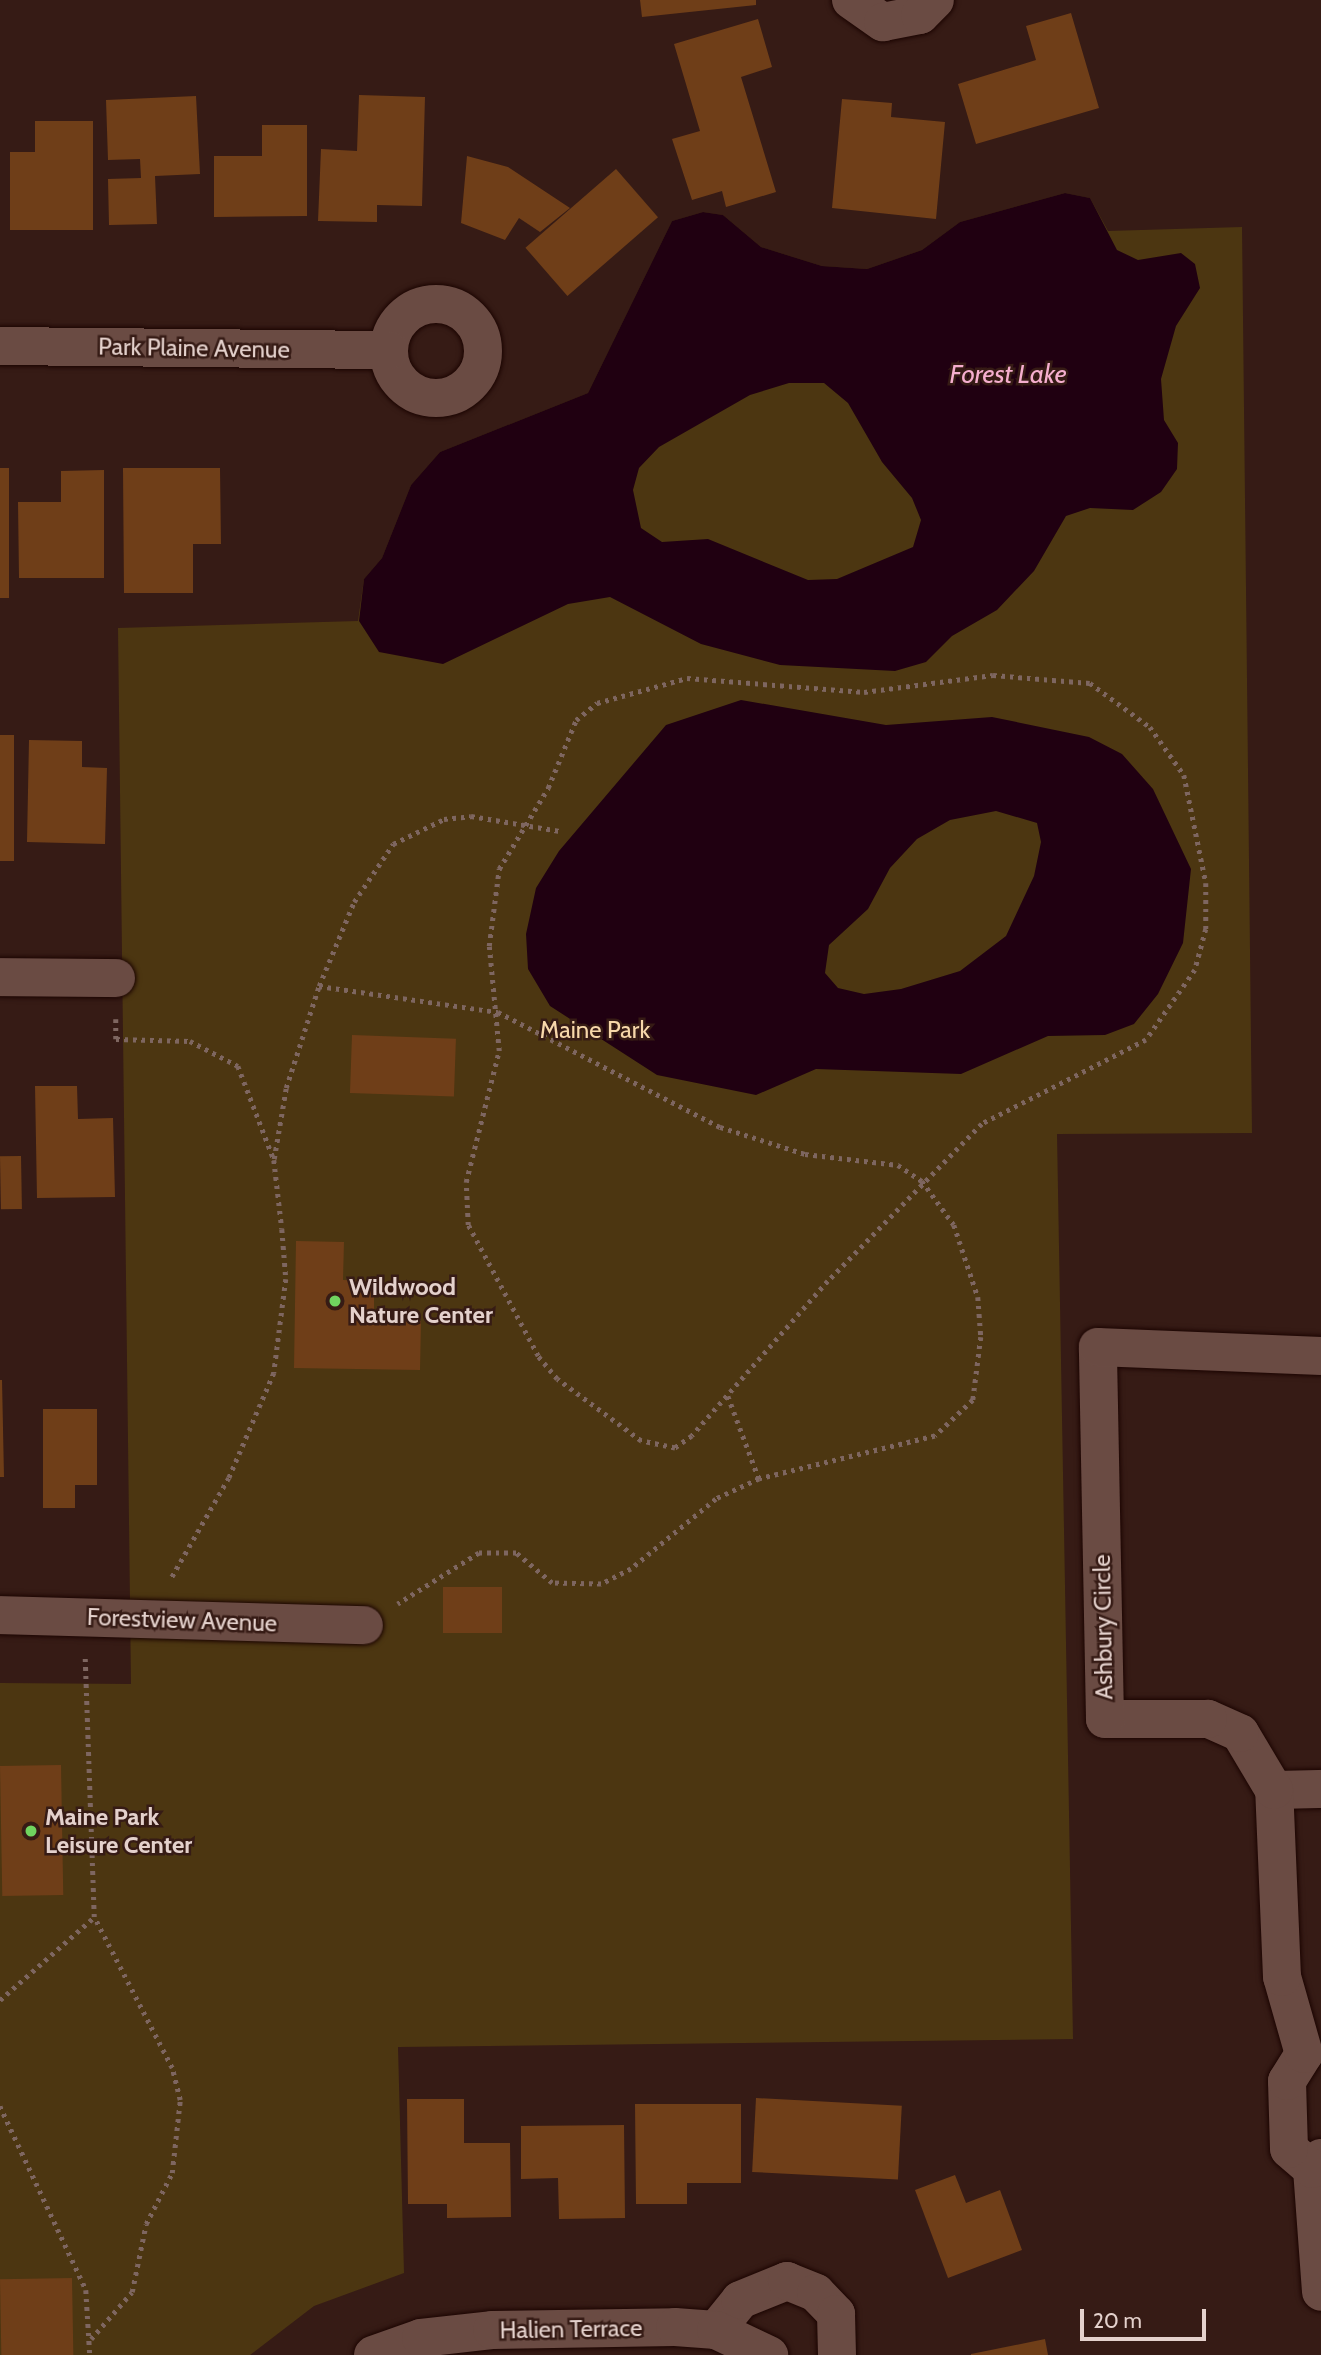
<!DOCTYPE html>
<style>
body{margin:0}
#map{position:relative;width:1321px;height:2355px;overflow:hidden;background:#361b15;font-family:Cabin,sans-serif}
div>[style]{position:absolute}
.green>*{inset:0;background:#4c3611}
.water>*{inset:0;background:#200011}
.building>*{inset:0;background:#6f3e18;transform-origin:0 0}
.path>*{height:4.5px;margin-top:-2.25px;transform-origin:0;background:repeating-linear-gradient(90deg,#7e6660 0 3.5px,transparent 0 8.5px)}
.roads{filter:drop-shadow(0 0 2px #1c0502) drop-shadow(0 0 2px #1c0502)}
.minor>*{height:38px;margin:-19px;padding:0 19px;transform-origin:19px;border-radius:19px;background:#6a4b43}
.minor>.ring{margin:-19px;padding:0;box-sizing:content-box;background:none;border:38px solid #6a4b43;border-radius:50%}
.dots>*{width:19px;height:19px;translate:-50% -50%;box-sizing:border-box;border:4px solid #361b15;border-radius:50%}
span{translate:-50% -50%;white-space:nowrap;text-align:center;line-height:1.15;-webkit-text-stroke:5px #361b15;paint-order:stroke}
.street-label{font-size:24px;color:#e4d1cc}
.park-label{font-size:24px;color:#f7d7aa}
.poi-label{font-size:24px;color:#e4d1cc;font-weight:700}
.left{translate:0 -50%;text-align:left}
.water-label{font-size:26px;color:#f5aece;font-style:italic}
.scale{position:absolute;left:1080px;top:2309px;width:126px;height:32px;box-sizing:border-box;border:4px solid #e4d1cc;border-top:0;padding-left:9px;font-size:21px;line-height:24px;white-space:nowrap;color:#e4d1cc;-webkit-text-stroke:5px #361b15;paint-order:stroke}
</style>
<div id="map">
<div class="green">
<i style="clip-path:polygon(1065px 193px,1090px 198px,1108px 231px,1242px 227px,1252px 1133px,1057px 1134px,1073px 2039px,398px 2047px,404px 2273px,314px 2306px,250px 2355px,0 2355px,0 1683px,131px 1684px,118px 628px,358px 621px,364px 579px,382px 558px,411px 485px,440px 452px,588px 393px,672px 221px,703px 212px,723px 215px,761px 247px,822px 266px,867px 269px,922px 250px,960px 222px)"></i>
</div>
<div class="water">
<i style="clip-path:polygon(evenodd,1065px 193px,1090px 198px,1117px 250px,1138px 260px,1181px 253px,1195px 264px,1200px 288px,1176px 326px,1161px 379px,1164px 420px,1178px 443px,1177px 469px,1161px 492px,1133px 510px,1090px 508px,1066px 516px,1034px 571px,997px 610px,952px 636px,926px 662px,895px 671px,780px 665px,701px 644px,610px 597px,568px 604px,443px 664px,379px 652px,359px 621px,364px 579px,382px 558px,411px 485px,440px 452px,588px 393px,672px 221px,703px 212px,723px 215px,761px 247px,822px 266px,867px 269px,922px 250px,960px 222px,1065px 193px,789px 383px,824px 383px,848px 403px,882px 462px,912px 498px,921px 520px,913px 547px,837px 579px,808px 580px,708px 539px,662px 542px,641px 528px,633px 490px,639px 468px,659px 447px,750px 395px,789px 383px)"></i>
<i style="clip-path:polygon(evenodd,741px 700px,886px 725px,992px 717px,1089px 737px,1122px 754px,1153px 789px,1191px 869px,1183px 943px,1158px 994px,1134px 1024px,1105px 1035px,1048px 1036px,961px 1074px,816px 1069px,756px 1095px,657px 1075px,550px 1006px,528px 969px,526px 934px,536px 888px,559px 851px,666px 725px,741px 700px,996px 811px,1037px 823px,1041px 842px,1034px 876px,1006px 936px,960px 971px,901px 989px,864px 994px,838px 988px,825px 973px,829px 945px,868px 909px,890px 868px,917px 839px,950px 820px,996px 811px)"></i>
</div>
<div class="building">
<i style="clip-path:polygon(640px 0,756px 0,756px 5px,642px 17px)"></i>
<i style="clip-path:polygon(1071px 13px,1099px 108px,976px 144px,958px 84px,1036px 60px,1026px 26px)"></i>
<i style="clip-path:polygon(758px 19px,772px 67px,741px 77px,776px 192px,726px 207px,722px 191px,692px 200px,672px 139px,700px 131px,674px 44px)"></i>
<i style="clip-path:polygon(359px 95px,425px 97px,422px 206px,377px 205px,377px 222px,318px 221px,321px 149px,357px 151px)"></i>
<i style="clip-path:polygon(196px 96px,200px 174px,155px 176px,157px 224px,109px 225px,108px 179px,141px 178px,140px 159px,108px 160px,106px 100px)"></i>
<i style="clip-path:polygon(842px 99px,892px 103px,891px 117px,945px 122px,936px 219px,832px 208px)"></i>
<i style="clip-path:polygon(35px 121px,93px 121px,93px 230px,10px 230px,10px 152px,35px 152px)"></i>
<i style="clip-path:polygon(262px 125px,307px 125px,307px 216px,214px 217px,214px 156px,262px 156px)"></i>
<i style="clip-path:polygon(467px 156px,508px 167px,570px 208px,540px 232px,519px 218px,505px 240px,461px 223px)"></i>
<i style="left:616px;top:169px;width:64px;height:120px;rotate:49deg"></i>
<i style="left:0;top:468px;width:9px;height:130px"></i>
<i style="clip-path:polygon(123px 468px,220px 468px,221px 544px,193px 544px,193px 593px,124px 593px)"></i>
<i style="clip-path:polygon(104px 470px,104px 578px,19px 578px,18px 502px,61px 502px,61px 471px)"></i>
<i style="left:0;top:735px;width:14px;height:126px"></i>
<i style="clip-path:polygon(29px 740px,82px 741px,82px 767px,107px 768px,105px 844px,27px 842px)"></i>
<i style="left:352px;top:1035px;width:104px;height:58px;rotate:2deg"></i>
<i style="clip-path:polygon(35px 1086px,77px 1086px,78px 1119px,113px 1118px,115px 1197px,37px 1198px)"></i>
<i style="left:21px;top:1156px;width:53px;height:21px;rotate:89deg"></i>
<i style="clip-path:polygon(296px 1241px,344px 1242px,343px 1280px,374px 1281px,374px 1320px,421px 1321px,420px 1370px,294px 1368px)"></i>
<i style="clip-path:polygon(0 1380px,2px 1380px,4px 1477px,0 1477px)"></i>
<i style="clip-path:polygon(43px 1409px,97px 1409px,97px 1485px,75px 1485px,75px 1508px,43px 1508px)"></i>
<i style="left:502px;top:1587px;width:46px;height:59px;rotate:90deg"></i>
<i style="left:61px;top:1765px;width:130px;height:61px;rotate:89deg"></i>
<i style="left:756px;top:2098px;width:146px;height:74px;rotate:3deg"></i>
<i style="clip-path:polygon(407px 2099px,464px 2099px,464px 2143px,510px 2143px,511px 2217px,447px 2218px,447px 2204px,408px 2204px)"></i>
<i style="clip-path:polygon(635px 2104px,741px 2104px,741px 2183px,687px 2183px,687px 2204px,636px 2204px)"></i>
<i style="clip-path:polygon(624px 2125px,625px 2218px,559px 2219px,558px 2178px,521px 2179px,521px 2126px)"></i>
<i style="clip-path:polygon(955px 2175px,966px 2203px,1000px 2190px,1022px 2250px,948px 2278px,915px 2190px)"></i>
<i style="left:72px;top:2278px;width:77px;height:72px;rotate:89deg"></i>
<i style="clip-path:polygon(1045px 2339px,1048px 2355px,971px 2355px,971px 2354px)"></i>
</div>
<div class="path">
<i style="left:993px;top:675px;width:97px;rotate:4.7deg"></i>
<i style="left:1090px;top:683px;width:74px;rotate:36.3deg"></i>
<i style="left:1150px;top:727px;width:59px;rotate:54.7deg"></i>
<i style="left:1184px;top:775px;width:110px;rotate:78.5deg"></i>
<i style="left:1206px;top:883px;width:46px;rotate:90deg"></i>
<i style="left:1206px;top:929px;width:42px;rotate:105deg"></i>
<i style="left:1195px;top:970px;width:85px;rotate:125deg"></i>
<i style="left:1146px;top:1040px;width:184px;rotate:152.9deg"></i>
<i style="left:982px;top:1124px;width:220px;rotate:134.4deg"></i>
<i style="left:828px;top:1281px;width:206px;rotate:131.3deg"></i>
<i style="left:692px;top:1436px;width:21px;rotate:145deg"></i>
<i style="left:675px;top:1448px;width:35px;rotate:-168deg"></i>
<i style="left:641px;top:1441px;width:104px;rotate:-143.6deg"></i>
<i style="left:557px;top:1379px;width:30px;rotate:-130deg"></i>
<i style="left:538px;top:1356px;width:149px;rotate:-118.1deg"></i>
<i style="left:468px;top:1225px;width:43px;rotate:-92.7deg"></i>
<i style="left:466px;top:1182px;width:135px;rotate:-75.9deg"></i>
<i style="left:499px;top:1051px;width:105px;rotate:-95.4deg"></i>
<i style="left:489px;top:946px;width:78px;rotate:-82.6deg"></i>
<i style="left:499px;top:869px;width:95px;rotate:-58.8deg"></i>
<i style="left:548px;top:788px;width:74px;rotate:-67.6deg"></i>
<i style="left:576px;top:720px;width:27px;rotate:-39deg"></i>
<i style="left:597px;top:703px;width:93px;rotate:-15.5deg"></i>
<i style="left:687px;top:678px;width:178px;rotate:4.5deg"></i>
<i style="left:864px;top:692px;width:130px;rotate:-7.5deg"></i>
<i style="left:319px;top:986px;width:181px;rotate:8.3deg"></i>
<i style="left:498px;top:1012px;width:250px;rotate:27.4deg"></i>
<i style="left:720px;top:1127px;width:89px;rotate:17.6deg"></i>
<i style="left:805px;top:1154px;width:94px;rotate:6.7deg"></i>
<i style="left:898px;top:1165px;width:29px;rotate:34deg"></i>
<i style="left:922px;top:1181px;width:54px;rotate:54deg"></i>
<i style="left:954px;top:1225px;width:76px;rotate:71.6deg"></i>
<i style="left:978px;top:1297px;width:40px;rotate:85.7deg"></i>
<i style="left:981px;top:1337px;width:64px;rotate:97.2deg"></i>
<i style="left:973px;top:1400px;width:52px;rotate:136.5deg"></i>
<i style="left:935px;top:1436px;width:181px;rotate:166.3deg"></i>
<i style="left:759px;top:1479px;width:47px;rotate:155.1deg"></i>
<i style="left:716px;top:1499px;width:110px;rotate:140.5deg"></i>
<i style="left:631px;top:1569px;width:34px;rotate:153deg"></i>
<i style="left:601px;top:1584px;width:49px;rotate:-178.8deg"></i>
<i style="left:552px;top:1583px;width:47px;rotate:-140.2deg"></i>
<i style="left:516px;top:1553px;width:37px;rotate:180deg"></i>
<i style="left:479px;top:1553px;width:96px;rotate:147.8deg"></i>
<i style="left:116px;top:1019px;width:20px;rotate:90deg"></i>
<i style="left:116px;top:1039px;width:74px;rotate:1.5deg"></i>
<i style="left:190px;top:1041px;width:54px;rotate:27.5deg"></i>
<i style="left:238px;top:1066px;width:101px;rotate:69deg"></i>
<i style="left:274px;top:1160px;width:69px;rotate:83.4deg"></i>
<i style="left:282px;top:1229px;width:50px;rotate:85.4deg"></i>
<i style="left:286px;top:1279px;width:95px;rotate:97.3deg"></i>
<i style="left:274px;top:1373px;width:114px;rotate:113.2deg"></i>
<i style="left:229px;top:1478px;width:116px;rotate:119.9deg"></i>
<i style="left:274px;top:1159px;width:72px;rotate:-80.4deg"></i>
<i style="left:286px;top:1088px;width:107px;rotate:-72.1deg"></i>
<i style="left:319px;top:986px;width:91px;rotate:-67.4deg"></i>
<i style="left:354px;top:902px;width:70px;rotate:-56.1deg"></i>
<i style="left:393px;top:844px;width:57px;rotate:-26.1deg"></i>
<i style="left:444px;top:819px;width:27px;rotate:-6deg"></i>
<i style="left:471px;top:816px;width:90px;rotate:9.6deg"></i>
<i style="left:728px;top:1396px;width:89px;rotate:69.5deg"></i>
<i style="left:0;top:2000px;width:125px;rotate:-41.4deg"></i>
<i style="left:94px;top:1917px;width:259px;rotate:-92deg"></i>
<i style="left:0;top:2106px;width:203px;rotate:64.9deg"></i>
<i style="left:86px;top:2290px;width:65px;rotate:86.5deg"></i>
<i style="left:91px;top:2339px;width:62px;rotate:-48.9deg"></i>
<i style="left:132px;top:2292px;width:69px;rotate:-78.4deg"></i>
<i style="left:146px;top:2224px;width:57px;rotate:-63deg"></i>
<i style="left:172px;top:2173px;width:73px;rotate:-83.7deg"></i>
<i style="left:180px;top:2100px;width:33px;rotate:-104deg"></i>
<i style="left:172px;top:2068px;width:170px;rotate:-117.3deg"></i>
</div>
<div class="roads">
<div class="minor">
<i style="left:851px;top:0;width:39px;rotate:35deg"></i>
<i style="left:883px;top:22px;width:38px;rotate:-11deg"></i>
<i style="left:920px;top:15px;width:21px;rotate:-45deg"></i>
<i class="ring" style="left:389px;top:304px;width:56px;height:56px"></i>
<i style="left:0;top:346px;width:389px;rotate:0.6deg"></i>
<i style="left:0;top:977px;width:116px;rotate:0.5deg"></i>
<i style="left:0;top:1615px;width:364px;rotate:1.6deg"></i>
<i style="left:1274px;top:1790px;width:47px;rotate:-1.2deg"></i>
<i style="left:1321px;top:2158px;width:14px;rotate:129deg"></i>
<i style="left:1312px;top:2169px;width:123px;rotate:85.8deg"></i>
<i style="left:1312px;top:2169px;width:30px;rotate:-139deg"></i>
<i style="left:1289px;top:2149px;width:68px;rotate:-91.7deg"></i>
<i style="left:1287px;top:2081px;width:32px;rotate:-58deg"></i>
<i style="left:1304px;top:2054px;width:80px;rotate:-105.9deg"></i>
<i style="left:1282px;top:1977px;width:187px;rotate:-92.4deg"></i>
<i style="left:1274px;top:1790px;width:66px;rotate:-120.8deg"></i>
<i style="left:1240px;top:1733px;width:35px;rotate:-156deg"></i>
<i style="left:1208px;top:1719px;width:103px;rotate:180deg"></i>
<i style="left:1105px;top:1719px;width:372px;rotate:-91.1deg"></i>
<i style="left:1098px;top:1347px;width:223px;rotate:2.3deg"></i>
<i style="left:716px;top:2330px;width:38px;rotate:-51deg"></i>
<i style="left:740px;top:2300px;width:51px;rotate:-22deg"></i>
<i style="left:787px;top:2281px;width:31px;rotate:22deg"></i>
<i style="left:816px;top:2293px;width:29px;rotate:46deg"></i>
<i style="left:836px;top:2314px;width:41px;rotate:88.6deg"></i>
<i style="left:373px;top:2355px;width:51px;rotate:-19.5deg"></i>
<i style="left:421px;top:2338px;width:71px;rotate:-6.4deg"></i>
<i style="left:492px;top:2330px;width:183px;rotate:-0.9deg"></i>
<i style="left:675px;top:2327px;width:41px;rotate:4.2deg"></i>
<i style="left:716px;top:2330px;width:59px;rotate:25.3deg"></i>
</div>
</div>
<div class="dots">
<i style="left:335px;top:1301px;background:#70d35f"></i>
<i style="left:31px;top:1831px;background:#70d35f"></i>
</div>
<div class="street-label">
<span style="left:194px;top:348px;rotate:1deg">Park Plaine Avenue</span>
<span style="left:182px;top:1620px;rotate:2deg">Forestview Avenue</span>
<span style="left:1103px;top:1627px;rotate:-91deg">Ashbury Circle</span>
<span style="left:571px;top:2329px;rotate:-1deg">Halien Terrace</span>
</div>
<div class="park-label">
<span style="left:595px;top:1030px">Maine Park</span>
</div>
<div class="poi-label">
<span class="left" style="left:349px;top:1301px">Wildwood<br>Nature Center</span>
<span class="left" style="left:45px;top:1831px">Maine Park<br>Leisure Center</span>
</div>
<div class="water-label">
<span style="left:1008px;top:375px">Forest Lake</span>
</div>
<div class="scale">20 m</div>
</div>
